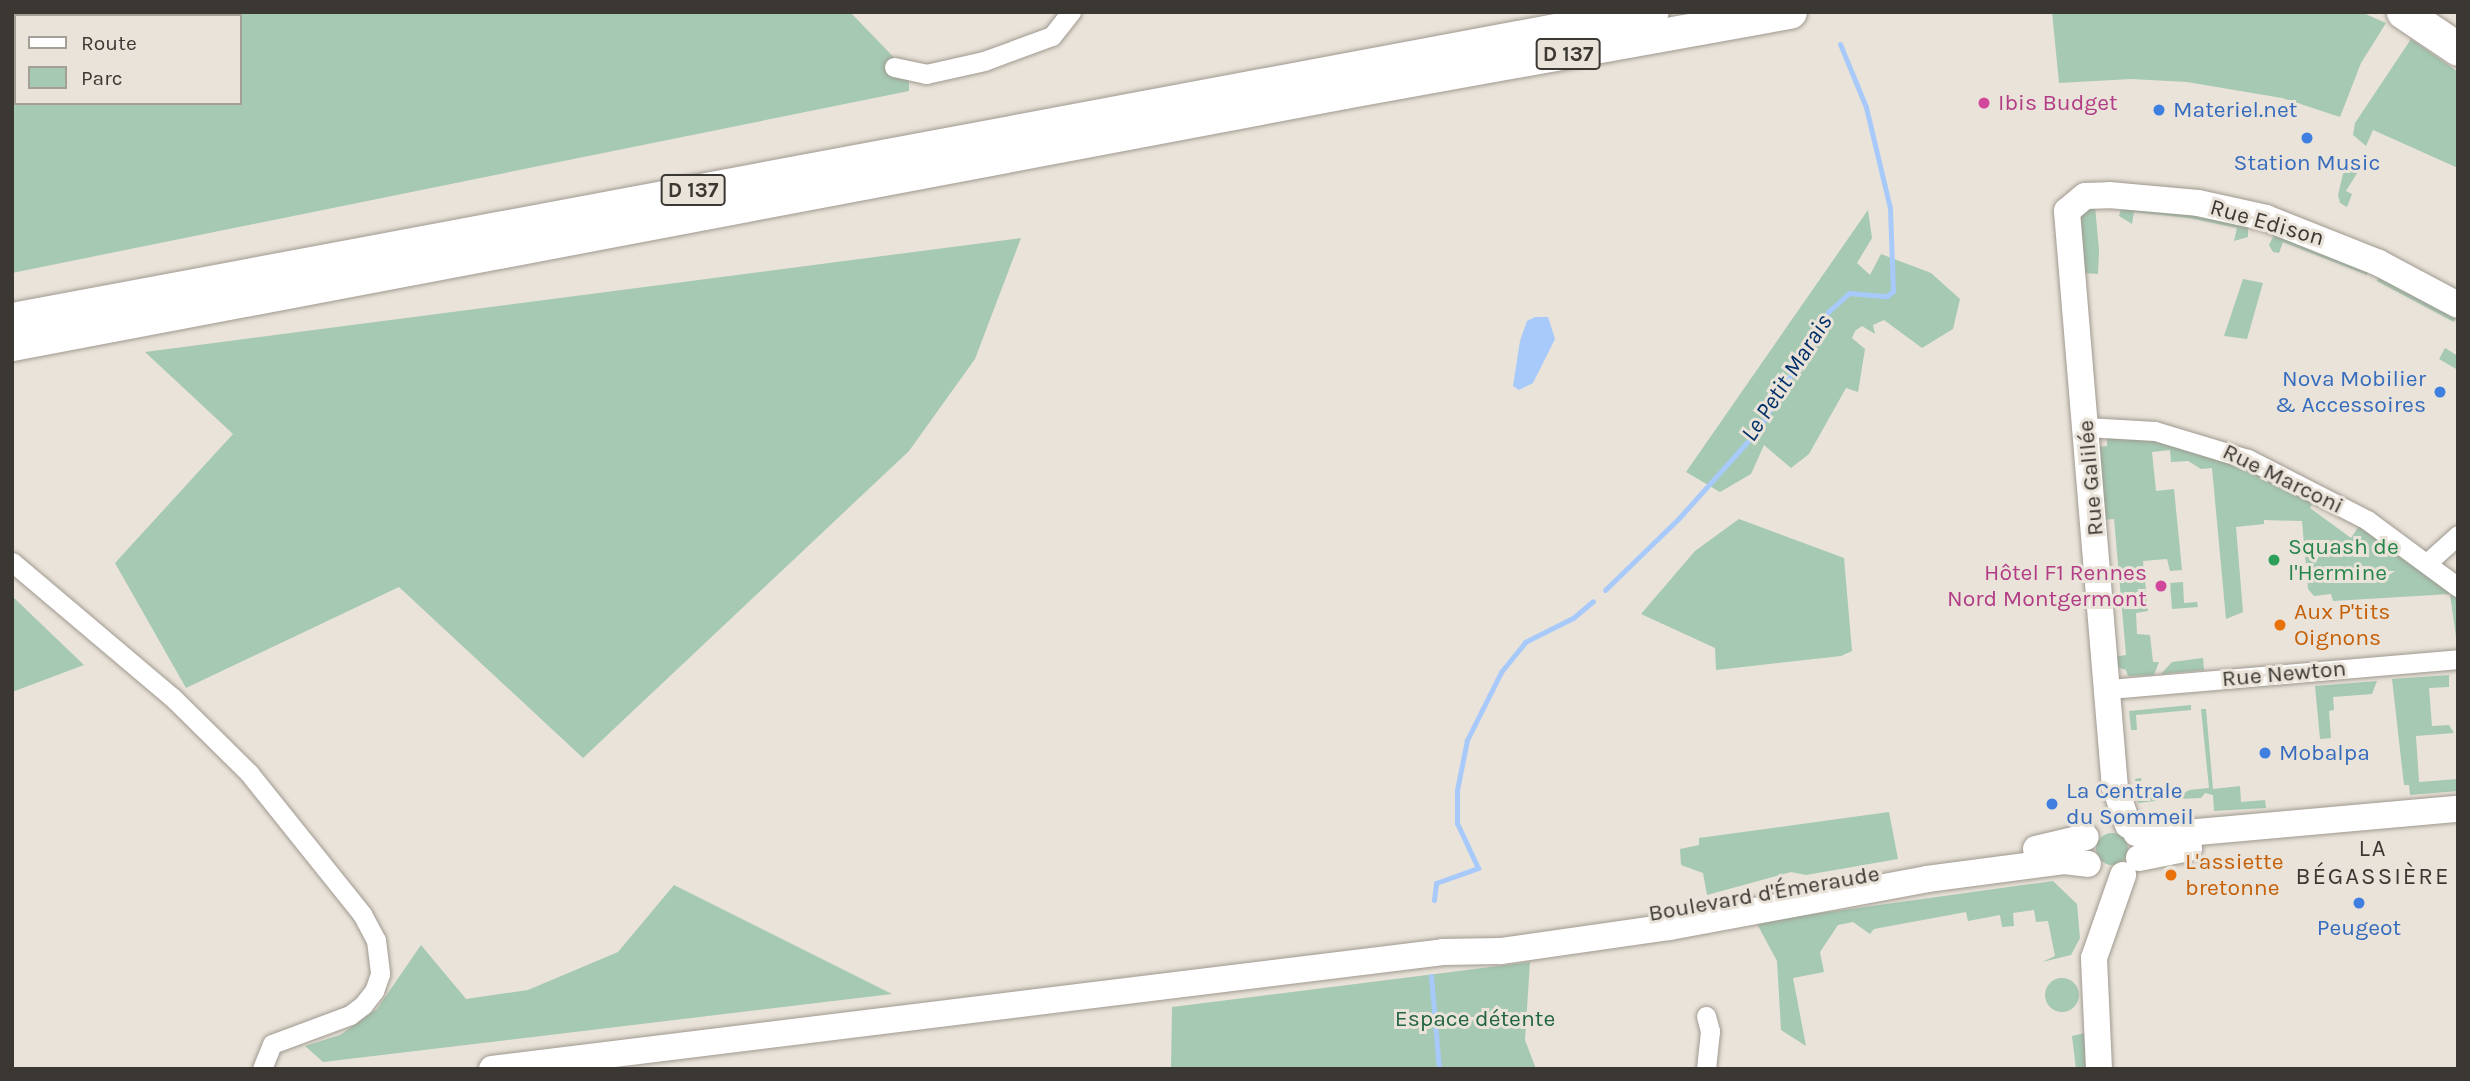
<!DOCTYPE html>
<meta charset="utf-8">
<style>
body{margin:0}
#map{position:relative;width:2470px;height:1081px;overflow:hidden;background:#eae3d9;font-family:Karla,sans-serif}
div>[style]{position:absolute}
.green>*{inset:0;background:#a5c9b3;transform-origin:0 0}
.round{border-radius:50%}
.water>*{inset:0;background:#a7cafb}
.stream>*{height:5px;margin:-2.5px;padding:0 2.5px;transform-origin:2.5px;border-radius:2.5px;background:#a7cafb}
.roads{filter:drop-shadow(0 0 2px #9f9990) drop-shadow(0 0 2px #9f9990)}
.street>*{height:19px;margin:-9.5px;padding:0 9.5px;transform-origin:9.5px;border-radius:9.5px;background:#fff}
.secondary>*{height:26px;margin:-13px;padding:0 13px;transform-origin:13px;border-radius:13px;background:#fff}
.highway>*{height:33px;margin:-16.5px;padding:0 16.5px;transform-origin:16.5px;border-radius:16.5px;background:#fff}
.dots>*{width:19px;height:19px;translate:-50% -50%;box-sizing:border-box;border:4px solid #eae3d9;border-radius:50%}
span{translate:-50% -50%;white-space:nowrap;text-align:center;line-height:1.15;-webkit-text-stroke:6px #eae3d9;paint-order:stroke}
.shield-label span{padding:2px 5px;background:#eae3d9;border:2px solid;border-radius:5px;-webkit-text-stroke-width:0}
.shield-label{font-size:21px;color:#3b3834;font-weight:700}
.hotel-label{font-size:23px;color:#b23c85}
.left{translate:0 -50%;text-align:left}
.right{translate:-100% -50%;text-align:right}
.shop-label{font-size:23px;color:#366cbe}
.street-label{font-size:23px;color:#3b3834}
.leisure-label{font-size:23px;color:#27864d}
.food-label{font-size:23px;color:#c56008}
.park-label{font-size:23px;color:#226543}
.water-label{font-size:24px;color:#013068;font-style:italic}
.neighbourhood-label{font-size:24px;color:#3b3834;letter-spacing:2px}
.frame{position:absolute;inset:0;border:14px solid #3b3834;pointer-events:none}
.legend{position:absolute;left:14px;top:14px;width:228px;height:91px;box-sizing:border-box;background:#eae3d9;border:2px solid #a49f97;margin:0;padding:9px 12px;list-style:none;font-size:21px;color:#3b3834}
.legend li{display:flex;align-items:center;gap:14px;height:35px}
.legend b{width:35px;border:2px solid #a49f97}
</style>
<div id="map">
<div class="green">
<i style="clip-path:polygon(evenodd,15px 12px,850px 12px,909px 73px,909px 91px,12px 273px,15px 12px,16px 16px,240px 16px,240px 103px,16px 103px,16px 16px)"></i>
<i style="clip-path:polygon(2052px 12px,2361px 12px,2386px 23px,2361px 63px,2340px 117px,2282px 98px,2187px 82px,2131px 79px,2059px 83px)"></i>
<i style="clip-path:polygon(2411px 39px,2458px 72px,2458px 168px,2373px 130px,2366px 146px,2353px 135px,2355px 123px)"></i>
<i style="clip-path:polygon(2351px 167px,2359px 170px,2346px 191px,2352px 194px,2347px 207px,2340px 203px,2338px 195px,2344px 170px)"></i>
<i style="clip-path:polygon(2148px 205px,2248px 227px,2248px 237px,2234px 241px,2237px 228px,2189px 218px,2134px 212px,2132px 224px,2119px 216px,2122px 206px)"></i>
<i style="clip-path:polygon(2095px 206px,2099px 250px,2098px 274px,2084px 273px,2078px 214px)"></i>
<i style="clip-path:polygon(1868px 210px,1872px 238px,1857px 263px,1870px 275px,1881px 254px,1931px 273px,1960px 299px,1953px 329px,1922px 348px,1884px 320px,1873px 325px,1875px 334px,1862px 326px,1855px 331px,1852px 338px,1865px 349px,1858px 392px,1846px 388px,1809px 454px,1791px 468px,1764px 445px,1751px 474px,1720px 492px,1686px 472px)"></i>
<i style="clip-path:polygon(2274px 235px,2370px 268px,2367px 275px,2283px 242px,2279px 253px,2273px 252px,2269px 245px)"></i>
<i style="clip-path:polygon(1021px 238px,975px 359px,909px 451px,583px 758px,399px 587px,186px 688px,115px 563px,233px 434px,145px 352px)"></i>
<i style="left:2381px;top:273px;width:87px;height:9px;rotate:28deg"></i>
<i style="clip-path:polygon(2243px 279px,2263px 283px,2247px 339px,2224px 336px)"></i>
<i style="clip-path:polygon(2445px 348px,2458px 356px,2458px 370px,2439px 359px)"></i>
<i style="clip-path:polygon(2107px 436px,2167px 441px,2211px 454px,2314px 500px,2310px 508px,2351px 538px,2359px 526px,2458px 597px,2458px 651px,2450px 594px,2333px 601px,2331px 594px,2314px 596px,2308px 589px,2302px 521px,2264px 520px,2264px 524px,2236px 527px,2243px 612px,2226px 619px,2212px 468px,2201px 469px,2188px 461px,2171px 462px,2170px 450px,2152px 452px,2156px 491px,2174px 489px,2182px 570px,2170px 571px,2167px 559px,2143px 561px,2148px 611px,2136px 613px,2137px 634px,2150px 635px,2153px 662px,2159px 662px,2154px 675px,2128px 676px,2126px 670px,2117px 667px,2113px 657px,2126px 655px,2114px 519px,2102px 520px,2098px 447px,2107px 446px)"></i>
<i style="clip-path:polygon(1739px 519px,1844px 558px,1852px 651px,1841px 656px,1716px 670px,1715px 648px,1641px 614px,1695px 551px)"></i>
<i style="clip-path:polygon(2183px 582px,2184px 603px,2197px 602px,2198px 607px,2172px 609px,2170px 583px)"></i>
<i style="clip-path:polygon(12px 596px,84px 665px,12px 692px)"></i>
<i style="clip-path:polygon(2203px 658px,2204px 670px,2161px 674px,2172px 662px)"></i>
<i style="clip-path:polygon(2449px 675px,2449px 687px,2429px 688px,2432px 726px,2449px 725px,2454px 733px,2416px 736px,2419px 782px,2458px 779px,2458px 791px,2410px 795px,2409px 785px,2404px 785px,2392px 679px)"></i>
<i style="clip-path:polygon(2377px 681px,2372px 694px,2333px 697px,2334px 710px,2329px 711px,2331px 738px,2320px 739px,2315px 686px)"></i>
<i style="clip-path:polygon(2191px 705px,2191px 710px,2136px 715px,2137px 730px,2131px 730px,2129px 711px)"></i>
<i style="clip-path:polygon(2201px 709px,2206px 709px,2213px 789px,2240px 786px,2241px 802px,2265px 800px,2266px 808px,2214px 811px,2213px 795px,2205px 793px,2201px 798px,2178px 799px,2178px 791px,2209px 788px)"></i>
<i style="clip-path:polygon(2141px 778px,2143px 794px,2172px 792px,2172px 799px,2138px 803px,2135px 779px)"></i>
<i style="clip-path:polygon(1889px 812px,1898px 859px,1806px 875px,1791px 872px,1707px 895px,1703px 873px,1681px 865px,1680px 849px,1699px 845px,1699px 838px)"></i>
<i class="round" style="left:2096px;top:833px;width:32px;height:32px"></i>
<i style="clip-path:polygon(2053px 881px,2077px 904px,2080px 938px,2071px 955px,2042px 962px,2055px 956px,2048px 921px,2036px 922px,2034px 910px,2013px 913px,2014px 926px,2002px 927px,2000px 915px,1968px 921px,1966px 912px,1874px 929px,1870px 934px,1853px 922px,1838px 925px,1820px 952px,1824px 972px,1793px 978px,1806px 1046px,1781px 1030px,1777px 961px,1756px 922px)"></i>
<i style="clip-path:polygon(674px 885px,892px 994px,323px 1062px,305px 1046px,340px 1035px,377px 1009px,421px 945px,466px 999px,528px 990px,618px 952px)"></i>
<i style="clip-path:polygon(1530px 962px,1525px 1040px,1536px 1069px,1171px 1069px,1172px 1007px)"></i>
<i class="round" style="left:2045px;top:978px;width:34px;height:34px"></i>
<i style="clip-path:polygon(2085px 1033px,2088px 1069px,2076px 1069px,2072px 1036px)"></i>
</div>
<div class="water">
<i style="clip-path:polygon(1535px 317px,1548px 317px,1555px 339px,1533px 383px,1519px 390px,1513px 386px,1520px 341px,1527px 321px)"></i>
</div>
<div class="stream">
<i style="left:1605px;top:590px;width:103px;rotate:-44.2deg"></i>
<i style="left:1679px;top:518px;width:118px;rotate:-48.1deg"></i>
<i style="left:1758px;top:430px;width:137px;rotate:-59.3deg"></i>
<i style="left:1828px;top:312px;width:28px;rotate:-42deg"></i>
<i style="left:1849px;top:293px;width:38px;rotate:5deg"></i>
<i style="left:1887px;top:296px;width:8px;rotate:-40deg"></i>
<i style="left:1893px;top:291px;width:83px;rotate:-92.1deg"></i>
<i style="left:1890px;top:208px;width:104px;rotate:-103.4deg"></i>
<i style="left:1866px;top:107px;width:68px;rotate:-112.4deg"></i>
<i style="left:1434px;top:900px;width:17px;rotate:-83deg"></i>
<i style="left:1436px;top:883px;width:45px;rotate:-19.7deg"></i>
<i style="left:1478px;top:868px;width:50px;rotate:-115deg"></i>
<i style="left:1457px;top:823px;width:33px;rotate:-90deg"></i>
<i style="left:1457px;top:790px;width:51px;rotate:-78.7deg"></i>
<i style="left:1467px;top:740px;width:76px;rotate:-63.4deg"></i>
<i style="left:1501px;top:672px;width:38px;rotate:-51deg"></i>
<i style="left:1525px;top:642px;width:54px;rotate:-26.6deg"></i>
<i style="left:1573px;top:618px;width:26px;rotate:-40deg"></i>
<i style="left:1431px;top:976px;width:93px;rotate:85.1deg"></i>
</div>
<div class="roads">
<div class="street">
<i style="left:894px;top:67px;width:33px;rotate:12deg"></i>
<i style="left:926px;top:74px;width:59px;rotate:-12.6deg"></i>
<i style="left:984px;top:61px;width:72px;rotate:-20.2deg"></i>
<i style="left:1052px;top:36px;width:31px;rotate:-52deg"></i>
<i style="left:2086px;top:427px;width:69px;rotate:3.3deg"></i>
<i style="left:2155px;top:431px;width:97px;rotate:16.8deg"></i>
<i style="left:2248px;top:459px;width:134px;rotate:27.1deg"></i>
<i style="left:2367px;top:520px;width:113px;rotate:36.4deg"></i>
<i style="left:12px;top:562px;width:209px;rotate:40.2deg"></i>
<i style="left:172px;top:697px;width:108px;rotate:44.6deg"></i>
<i style="left:249px;top:773px;width:181px;rotate:51.3deg"></i>
<i style="left:362px;top:914px;width:30px;rotate:62deg"></i>
<i style="left:376px;top:940px;width:34px;rotate:83deg"></i>
<i style="left:380px;top:974px;width:18px;rotate:109deg"></i>
<i style="left:374px;top:991px;width:18px;rotate:128deg"></i>
<i style="left:363px;top:1005px;width:16px;rotate:142deg"></i>
<i style="left:350px;top:1015px;width:83px;rotate:159.6deg"></i>
<i style="left:272px;top:1044px;width:27px;rotate:112deg"></i>
<i style="left:2428px;top:562px;width:40px;rotate:-42deg"></i>
<i style="left:2110px;top:689px;width:349px;rotate:-4.9deg"></i>
<i style="left:1706px;top:1016px;width:16px;rotate:75deg"></i>
<i style="left:1710px;top:1031px;width:38px;rotate:96deg"></i>
</div>
<div class="secondary">
<i style="left:2128px;top:825px;width:39px;rotate:-109deg"></i>
<i style="left:2115px;top:788px;width:579px;rotate:-94.76deg"></i>
<i style="left:2067px;top:211px;width:23px;rotate:-40deg"></i>
<i style="left:2085px;top:196px;width:24px;rotate:-2deg"></i>
<i style="left:2109px;top:195px;width:89px;rotate:5.1deg"></i>
<i style="left:2198px;top:203px;width:70px;rotate:12.4deg"></i>
<i style="left:2266px;top:218px;width:122px;rotate:21.7deg"></i>
<i style="left:2379px;top:263px;width:89px;rotate:28deg"></i>
<i style="left:2136px;top:833px;width:28px;rotate:4deg"></i>
<i style="left:2164px;top:835px;width:295px;rotate:-5.1deg"></i>
<i style="left:2036px;top:849px;width:51px;rotate:-13.5deg"></i>
<i style="left:2139px;top:858px;width:51px;rotate:-11.3deg"></i>
<i style="left:492px;top:1069px;width:958px;rotate:-7.01deg"></i>
<i style="left:1443px;top:952px;width:58px;rotate:-1deg"></i>
<i style="left:1501px;top:951px;width:170px;rotate:-8.1deg"></i>
<i style="left:1669px;top:927px;width:262px;rotate:-10.5deg"></i>
<i style="left:1927px;top:879px;width:138px;rotate:-7.5deg"></i>
<i style="left:2064px;top:861px;width:24px;rotate:7deg"></i>
<i style="left:2099px;top:1069px;width:111px;rotate:-92.6deg"></i>
<i style="left:2094px;top:958px;width:88px;rotate:-70.7deg"></i>
</div>
<div class="highway">
<i style="left:2403px;top:12px;width:66px;rotate:33.9deg"></i>
<i style="left:12px;top:319px;width:1668px;rotate:-10.61deg"></i>
<i style="left:12px;top:344px;width:1356px;rotate:-10.71deg"></i>
<i style="left:1344px;top:92px;width:453px;rotate:-10.2deg"></i>
</div>
</div>
<div class="dots">
<i style="left:1984px;top:103px;background:#d1479c"></i>
<i style="left:2159px;top:110px;background:#3f7fe0"></i>
<i style="left:2307px;top:138px;background:#3f7fe0"></i>
<i style="left:2440px;top:392px;background:#3f7fe0"></i>
<i style="left:2274px;top:560px;background:#2e9e5b"></i>
<i style="left:2161px;top:586px;background:#d1479c"></i>
<i style="left:2280px;top:625px;background:#e8710a"></i>
<i style="left:2265px;top:753px;background:#3f7fe0"></i>
<i style="left:2052px;top:804px;background:#3f7fe0"></i>
<i style="left:2171px;top:875px;background:#e8710a"></i>
<i style="left:2359px;top:903px;background:#3f7fe0"></i>
</div>
<div class="shield-label">
<span style="left:1568px;top:54px">D 137</span>
<span style="left:693px;top:190px">D 137</span>
</div>
<div class="hotel-label">
<span class="left" style="left:1998px;top:103px">Ibis Budget</span>
<span class="right" style="left:2147px;top:586px">Hôtel F1 Rennes<br>Nord Montgermont</span>
</div>
<div class="shop-label">
<span class="left" style="left:2173px;top:110px">Materiel.net</span>
<span style="left:2307px;top:163px">Station Music</span>
<span class="right" style="left:2426px;top:392px">Nova Mobilier<br>&amp; Accessoires</span>
<span class="left" style="left:2279px;top:753px">Mobalpa</span>
<span class="left" style="left:2066px;top:804px">La Centrale<br>du Sommeil</span>
<span style="left:2359px;top:928px">Peugeot</span>
</div>
<div class="street-label">
<span style="left:2267px;top:223px;rotate:16deg">Rue Edison</span>
<span style="left:2091px;top:478px;rotate:-95deg">Rue Galilée</span>
<span style="left:2283px;top:479px;rotate:26deg">Rue Marconi</span>
<span style="left:2284px;top:674px;rotate:-5deg">Rue Newton</span>
<span style="left:1764px;top:894px;rotate:-10deg">Boulevard d'Émeraude</span>
</div>
<div class="leisure-label">
<span class="left" style="left:2288px;top:560px">Squash de<br>l'Hermine</span>
</div>
<div class="food-label">
<span class="left" style="left:2294px;top:625px">Aux P'tits<br>Oignons</span>
<span class="left" style="left:2185px;top:875px">L'assiette<br>bretonne</span>
</div>
<div class="park-label">
<span style="left:1475px;top:1019px">Espace détente</span>
</div>
<div class="water-label">
<span style="left:1787px;top:378px;rotate:-57deg">Le Petit Marais</span>
</div>
<div class="neighbourhood-label">
<span style="left:2373px;top:863px">LA<br>BÉGASSIÈRE</span>
</div>
<div class="frame"></div>
<ul class="legend">
<li><b style="height:9px;background:#fff"></b>Route</li>
<li><b style="height:19px;background:#a5c9b3"></b>Parc</li>
</ul>
</div>
